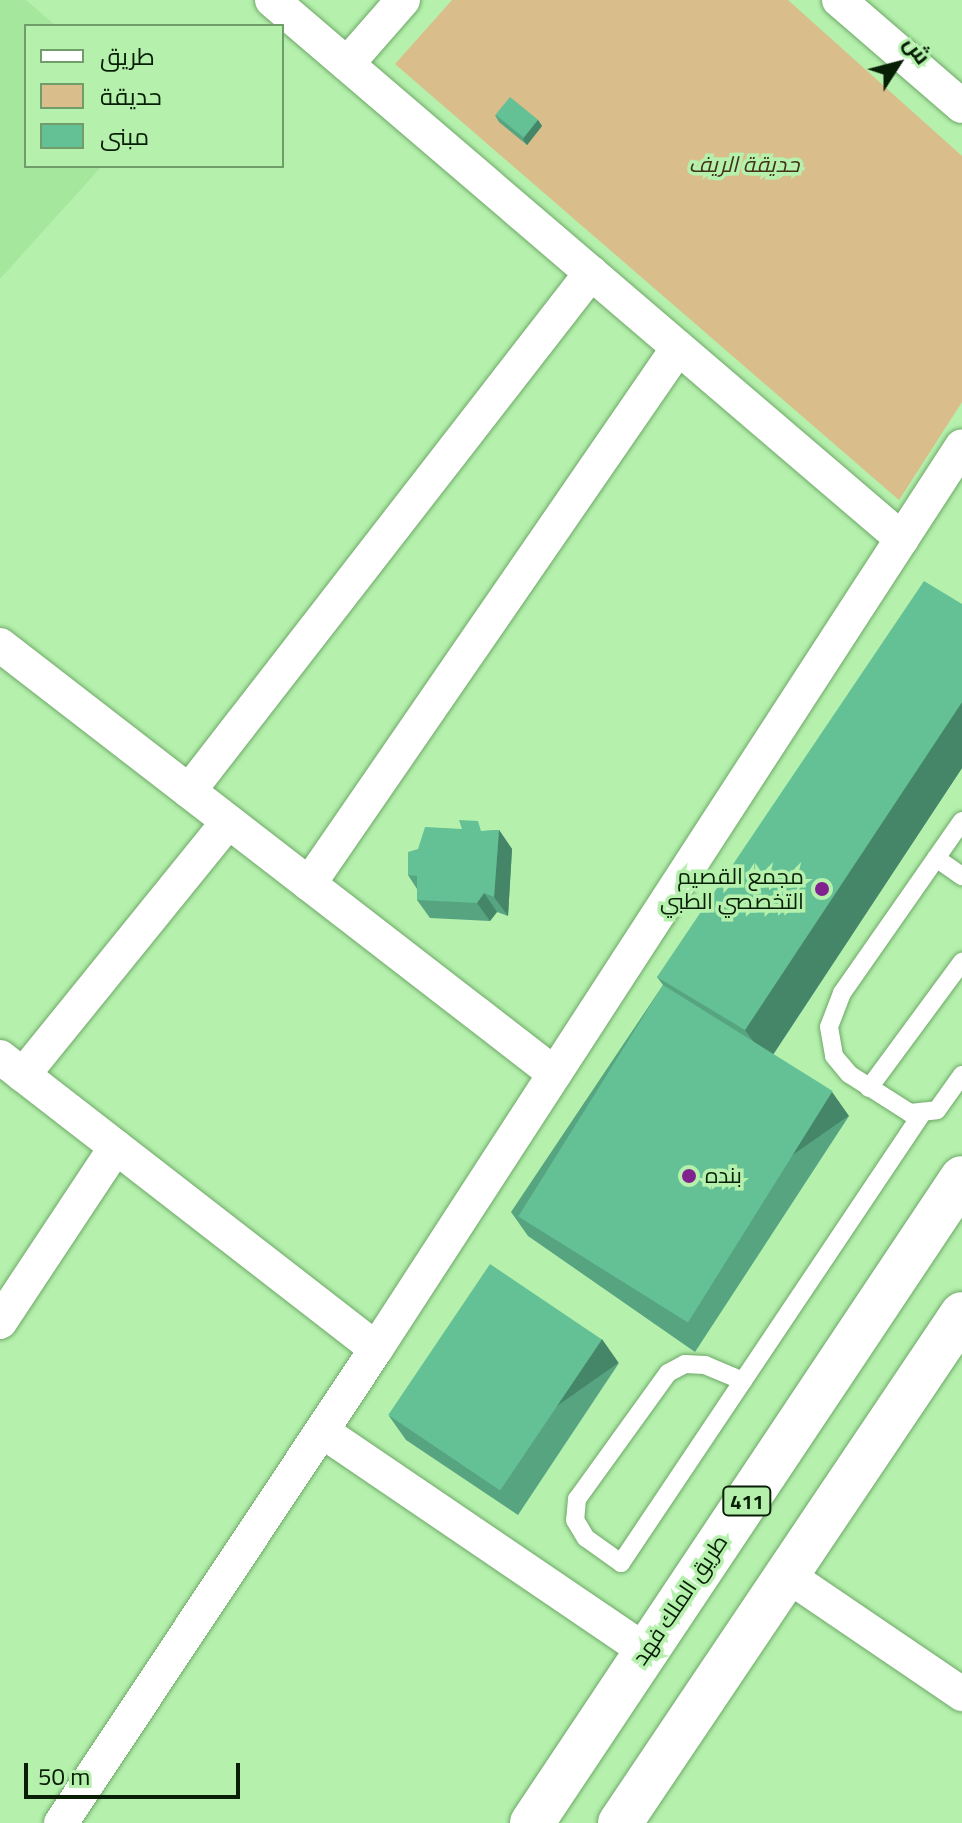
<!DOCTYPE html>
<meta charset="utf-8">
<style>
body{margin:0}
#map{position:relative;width:962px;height:1823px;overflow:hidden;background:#b5f1ad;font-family:Georgia,Cairo,serif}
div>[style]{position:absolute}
.built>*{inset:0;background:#a6e79e}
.green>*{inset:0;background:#d9bd8a}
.roads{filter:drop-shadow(0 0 2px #6fa768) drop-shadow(0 0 2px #6fa768)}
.service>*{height:18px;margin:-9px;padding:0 9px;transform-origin:9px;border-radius:9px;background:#fff}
.minor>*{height:34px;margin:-17px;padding:0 17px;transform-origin:17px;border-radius:17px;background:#fff}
.primary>*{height:44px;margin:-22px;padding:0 22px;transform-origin:22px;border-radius:22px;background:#fff}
.wall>*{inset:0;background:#56a580}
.shaded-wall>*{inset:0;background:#468668;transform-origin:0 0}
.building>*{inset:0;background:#64c095;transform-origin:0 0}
.dots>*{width:22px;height:22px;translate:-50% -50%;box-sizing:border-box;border:4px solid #b5f1ad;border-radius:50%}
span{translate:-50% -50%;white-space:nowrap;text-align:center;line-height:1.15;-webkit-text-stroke:7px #b5f1ad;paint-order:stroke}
.shield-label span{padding:2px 6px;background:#b5f1ad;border:2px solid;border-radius:6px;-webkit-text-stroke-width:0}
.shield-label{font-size:20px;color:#081f06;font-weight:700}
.park-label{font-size:22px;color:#433418;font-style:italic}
.poi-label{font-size:22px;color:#081f06}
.right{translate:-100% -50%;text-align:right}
.left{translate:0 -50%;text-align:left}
.street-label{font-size:22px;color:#081f06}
.legend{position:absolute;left:24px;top:24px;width:260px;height:144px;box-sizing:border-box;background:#b5f1ad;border:2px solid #709d6a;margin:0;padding:10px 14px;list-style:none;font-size:24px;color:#081f06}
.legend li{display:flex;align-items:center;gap:16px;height:40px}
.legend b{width:40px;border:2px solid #709d6a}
.north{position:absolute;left:858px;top:24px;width:80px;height:80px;-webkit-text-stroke:6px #b5f1ad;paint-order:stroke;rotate:54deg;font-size:22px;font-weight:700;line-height:32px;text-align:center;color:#081f06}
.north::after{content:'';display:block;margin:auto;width:28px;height:36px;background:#081f06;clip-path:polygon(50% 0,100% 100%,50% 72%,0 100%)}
.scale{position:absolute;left:24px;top:1763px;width:216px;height:36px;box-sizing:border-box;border:4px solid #081f06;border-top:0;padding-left:10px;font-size:24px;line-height:28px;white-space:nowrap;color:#081f06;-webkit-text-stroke:6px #b5f1ad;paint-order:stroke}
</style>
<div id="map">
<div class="built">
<i style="clip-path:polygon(0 0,26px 0,56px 26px,26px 26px,26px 166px,102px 166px,0 279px)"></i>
</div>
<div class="green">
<i style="clip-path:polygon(452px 0,788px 0,962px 156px,962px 402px,899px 500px,395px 64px)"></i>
</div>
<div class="roads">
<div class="service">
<i style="left:962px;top:821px;width:210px;rotate:124.9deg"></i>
<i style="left:842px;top:993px;width:36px;rotate:111deg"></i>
<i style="left:829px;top:1027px;width:29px;rotate:80deg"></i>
<i style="left:834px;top:1056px;width:23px;rotate:50deg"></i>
<i style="left:849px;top:1074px;width:72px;rotate:32.6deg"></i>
<i style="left:910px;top:1113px;width:27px;rotate:-6deg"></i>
<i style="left:937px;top:1110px;width:43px;rotate:-54.5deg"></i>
<i style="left:936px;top:858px;width:32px;rotate:35deg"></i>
<i style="left:869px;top:1088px;width:157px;rotate:-53.6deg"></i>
<i style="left:743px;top:1381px;width:41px;rotate:-157.2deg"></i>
<i style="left:705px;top:1365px;width:20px;rotate:-177deg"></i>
<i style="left:685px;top:1364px;width:19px;rotate:152deg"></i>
<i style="left:668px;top:1373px;width:155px;rotate:125.8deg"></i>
<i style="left:577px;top:1499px;width:21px;rotate:95deg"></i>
<i style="left:575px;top:1520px;width:21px;rotate:59deg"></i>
<i style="left:586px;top:1538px;width:43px;rotate:35.5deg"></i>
<i style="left:621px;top:1563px;width:543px;rotate:-56.19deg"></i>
</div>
<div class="minor">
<i style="left:272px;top:0;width:829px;rotate:40.55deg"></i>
<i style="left:839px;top:0;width:162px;rotate:40.8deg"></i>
<i style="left:347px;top:64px;width:85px;rotate:-48.8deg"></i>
<i style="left:0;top:645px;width:701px;rotate:37.7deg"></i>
<i style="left:189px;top:791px;width:656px;rotate:-52.19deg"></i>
<i style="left:309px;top:884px;width:651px;rotate:-55.46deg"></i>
<i style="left:0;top:1057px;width:476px;rotate:37.8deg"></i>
<i style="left:23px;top:1075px;width:326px;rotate:-51deg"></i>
<i style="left:0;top:1322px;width:210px;rotate:-56.5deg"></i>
<i style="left:322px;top:1431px;width:392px;rotate:34.2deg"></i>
<i style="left:787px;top:1575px;width:212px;rotate:34.2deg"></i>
<i style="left:61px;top:1823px;width:569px;rotate:-56.39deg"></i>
<i style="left:376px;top:1349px;width:1076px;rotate:-57.02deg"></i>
</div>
<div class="primary">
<i style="left:532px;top:1823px;width:775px;rotate:-56.31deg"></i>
<i style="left:620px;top:1823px;width:613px;rotate:-56.1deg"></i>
</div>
</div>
<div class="wall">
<i style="clip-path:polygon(495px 115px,538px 120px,542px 126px,527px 145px,499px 122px)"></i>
<i style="clip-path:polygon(962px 604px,962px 768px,773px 1055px,832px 1092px,849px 1116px,695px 1352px,528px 1236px,511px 1212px,663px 985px,657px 977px)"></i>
<i style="clip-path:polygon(499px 830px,512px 849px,508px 916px,497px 912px,490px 921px,430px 918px,417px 900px,417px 889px,408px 875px,484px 831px)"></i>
<i style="clip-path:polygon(619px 1363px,518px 1515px,406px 1440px,389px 1416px)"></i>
</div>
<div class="shaded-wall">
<i style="clip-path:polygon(538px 120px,542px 126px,527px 145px,523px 139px)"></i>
<i style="clip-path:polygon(962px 702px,962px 768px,768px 1062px,745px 1030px)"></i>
<i style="clip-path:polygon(499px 830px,512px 849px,508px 916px,494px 897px)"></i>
<i style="clip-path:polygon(484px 893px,497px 912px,490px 921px,477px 903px)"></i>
<i style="left:832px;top:1092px;width:29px;height:282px;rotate:55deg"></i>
<i style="left:602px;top:1339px;width:29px;height:182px;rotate:55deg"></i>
</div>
<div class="building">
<i style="left:510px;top:97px;width:36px;height:23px;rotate:39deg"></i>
<i style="clip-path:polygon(924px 581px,962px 604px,962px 702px,745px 1030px,657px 977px)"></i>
<i style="clip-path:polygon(459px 820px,478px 821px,481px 831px,499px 830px,494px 897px,484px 893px,477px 903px,417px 900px,417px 876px,408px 875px,408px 852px,418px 849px,425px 827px,462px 829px)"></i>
<i style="left:663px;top:985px;width:200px;height:273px;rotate:32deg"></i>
<i style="left:490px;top:1264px;width:135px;height:182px;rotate:34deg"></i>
</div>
<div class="dots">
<i style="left:822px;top:889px;background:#80238f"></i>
<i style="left:689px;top:1176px;background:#80238f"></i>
</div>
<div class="shield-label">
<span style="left:747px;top:1501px">411</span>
</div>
<div class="park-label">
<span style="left:744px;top:165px">حديقة الريف</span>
</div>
<div class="poi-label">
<span class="right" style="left:804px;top:889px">مجمع القصيم<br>التخصصي الطبي</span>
<span class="left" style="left:705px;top:1176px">بنده</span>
</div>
<div class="street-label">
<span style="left:680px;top:1600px;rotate:-56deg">طريق الملك فهد</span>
</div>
<ul class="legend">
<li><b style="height:10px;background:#fff"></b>طريق</li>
<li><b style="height:22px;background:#d9bd8a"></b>حديقة</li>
<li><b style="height:22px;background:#64c095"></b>مبنى</li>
</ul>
<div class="north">ش</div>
<div class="scale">50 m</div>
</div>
